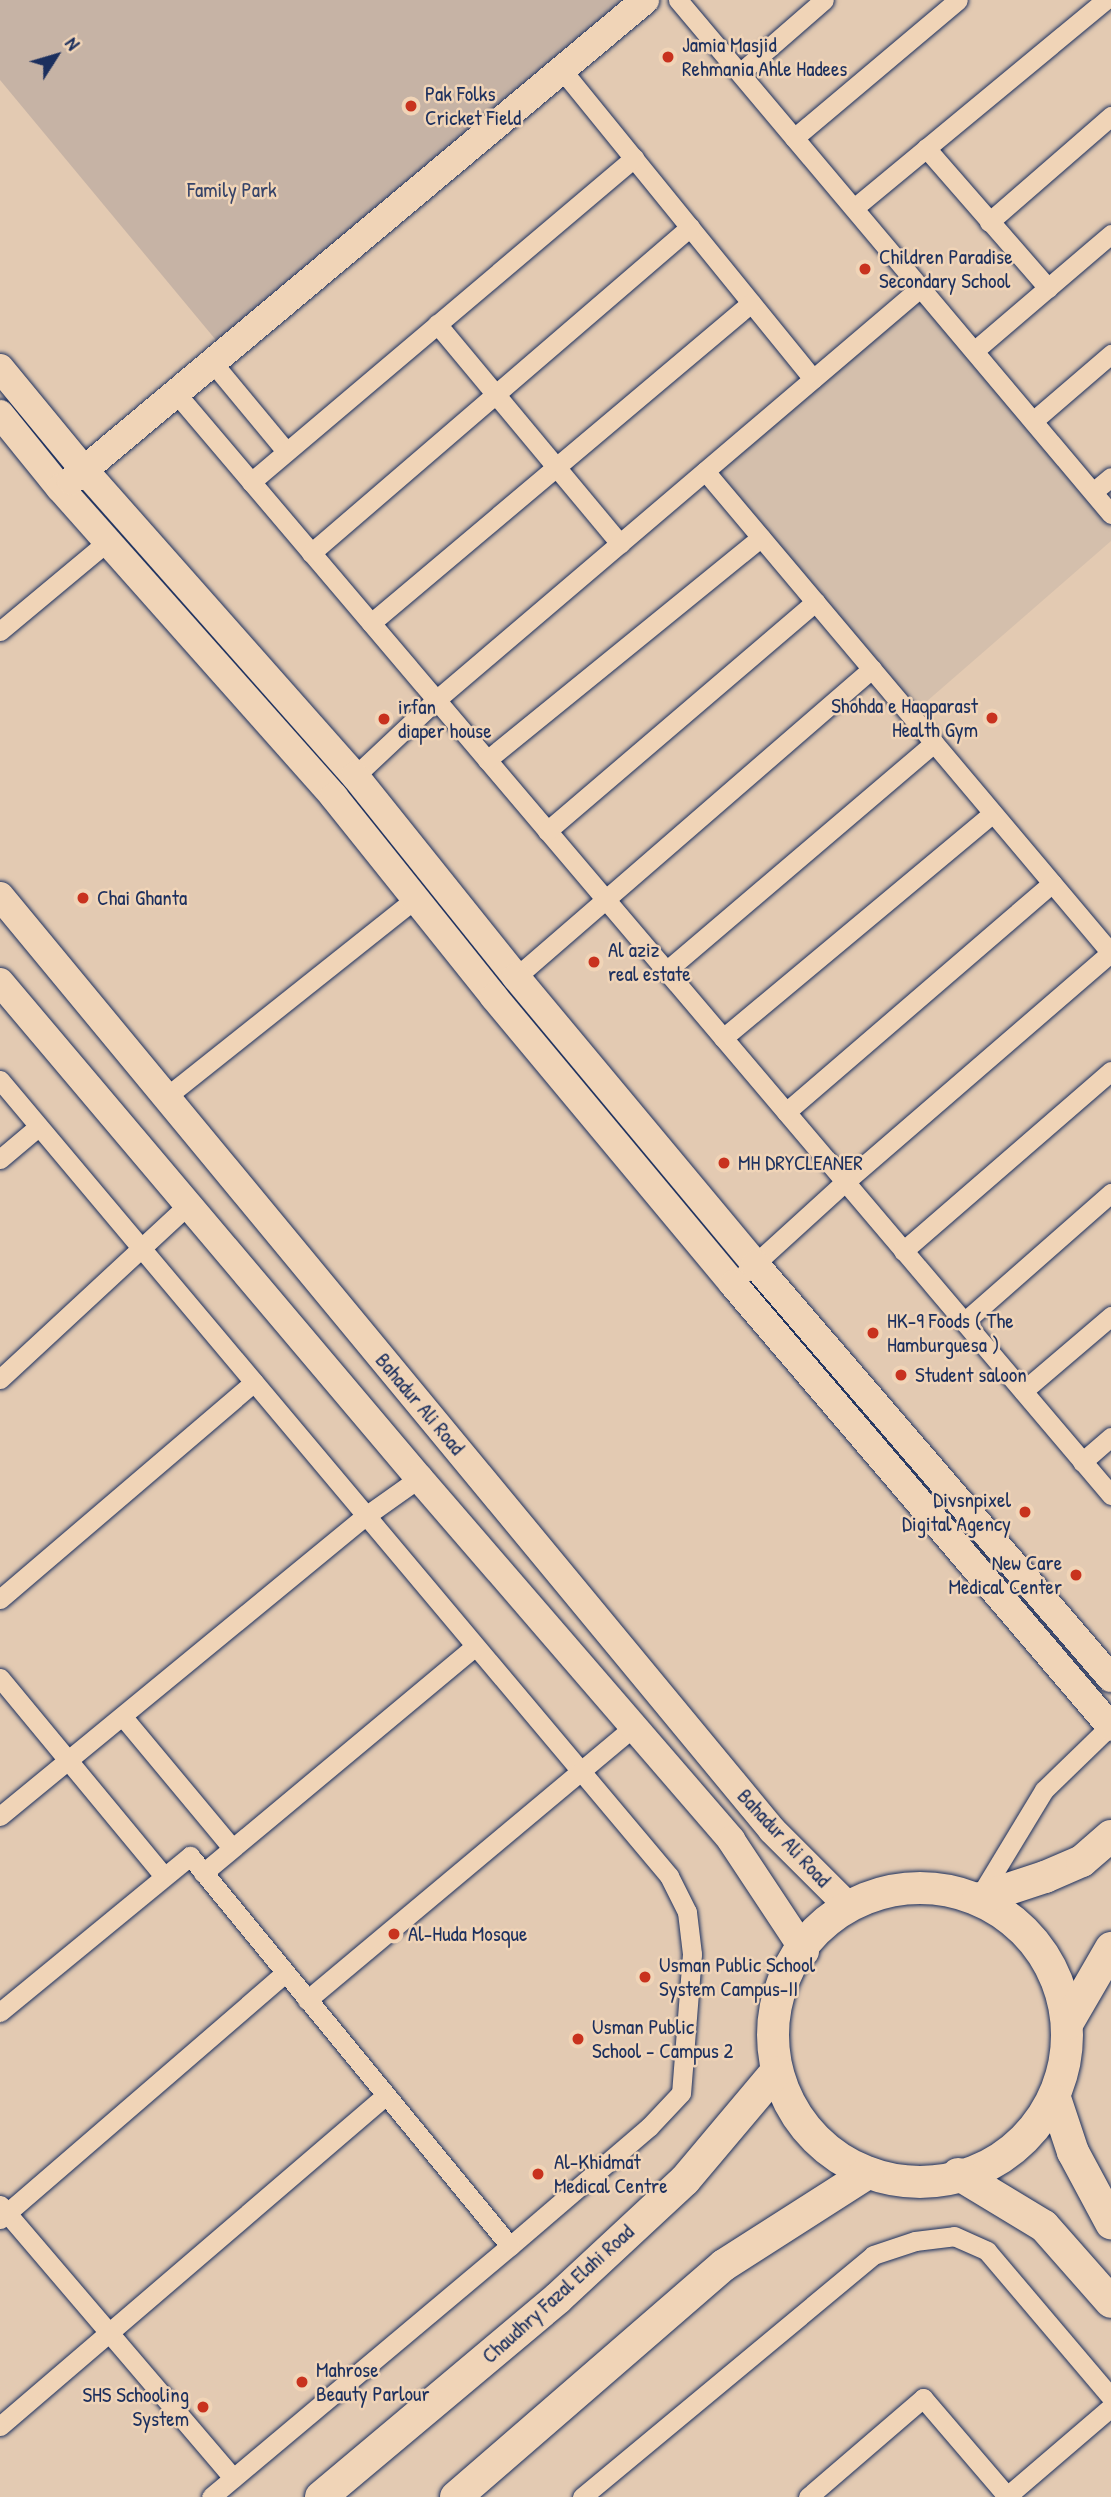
<!DOCTYPE html>
<style>
body{margin:0}
#map{position:relative;width:1111px;height:2497px;overflow:hidden;background:#e3cab2;font-family:"Patrick Hand",sans-serif}
div>[style]{position:absolute}
.built>*{inset:0;background:#d4bfac}
.green>*{inset:0;background:#c6b3a5}
.roads{filter:drop-shadow(0 0 2px #1b2f5e) drop-shadow(0 0 2px #1b2f5e)}
.street>*{height:19px;margin:-9.5px;padding:0 9.5px;transform-origin:9.5px;border-radius:9.5px;background:#f0d4b7}
.secondary>*{height:28px;margin:-14px;padding:0 14px;transform-origin:14px;border-radius:14px;background:#f0d4b7}
.primary>*{height:32px;margin:-16px;padding:0 16px;transform-origin:16px;border-radius:16px;background:#f0d4b7}
.primary>.ring{margin:-16px;padding:0;box-sizing:content-box;background:none;border:32px solid #f0d4b7;border-radius:50%}
.dots>*{width:19px;height:19px;translate:-50% -50%;box-sizing:border-box;border:4px solid #f0d4b7;border-radius:50%}
span{translate:-50% -50%;white-space:nowrap;text-align:center;line-height:1.15;-webkit-text-stroke:5px #f0d4b7;paint-order:stroke}
.poi-label{font-size:21px;color:#1b2f5e}
.left{translate:0 -50%;text-align:left}
.right{translate:-100% -50%;text-align:right}
.park-label{font-size:21px;color:#354369}
.street-label{font-size:21px;color:#1b2f5e}
.north{position:absolute;left:21px;top:21px;width:70px;height:70px;-webkit-text-stroke:5px #f0d4b7;paint-order:stroke;rotate:53deg;font-size:19px;font-weight:700;line-height:28px;text-align:center;color:#1b2f5e}
.north::after{content:'';display:block;margin:auto;width:24px;height:32px;background:#1b2f5e;clip-path:polygon(50% 0,100% 100%,50% 72%,0 100%)}
</style>
<div id="map">
<div class="built">
<i style="clip-path:polygon(920px 288px,1111px 514px,1111px 541px,911px 715px,705px 471px)"></i>
</div>
<div class="green">
<i style="clip-path:polygon(0 0,645px 0,225px 351px,0 80px)"></i>
</div>
<div class="roads">
<div class="street">
<i style="left:678px;top:0;width:672px;rotate:49.89deg"></i>
<i style="left:562px;top:70px;width:398px;rotate:50.9deg"></i>
<i style="left:740px;top:73px;width:111px;rotate:-41deg"></i>
<i style="left:794px;top:138px;width:214px;rotate:-40.1deg"></i>
<i style="left:926px;top:148px;width:186px;rotate:48.9deg"></i>
<i style="left:854px;top:208px;width:326px;rotate:-39.6deg"></i>
<i style="left:989px;top:222px;width:162px;rotate:-41deg"></i>
<i style="left:437px;top:324px;width:286px;rotate:50.2deg"></i>
<i style="left:974px;top:351px;width:180px;rotate:-40.5deg"></i>
<i style="left:212px;top:362px;width:116px;rotate:50.3deg"></i>
<i style="left:175px;top:392px;width:1447px;rotate:49.68deg"></i>
<i style="left:1033px;top:421px;width:103px;rotate:-40.7deg"></i>
<i style="left:705px;top:471px;width:630px;rotate:49.89deg"></i>
<i style="left:251px;top:482px;width:502px;rotate:-40.23deg"></i>
<i style="left:1093px;top:492px;width:23px;rotate:-40deg"></i>
<i style="left:311px;top:553px;width:500px;rotate:-40.7deg"></i>
<i style="left:371px;top:623px;width:497px;rotate:-40.1deg"></i>
<i style="left:0;top:631px;width:141px;rotate:-39.8deg"></i>
<i style="left:487px;top:760px;width:353px;rotate:-39.1deg"></i>
<i style="left:355px;top:776px;width:111px;rotate:-43.2deg"></i>
<i style="left:436px;top:700px;width:636px;rotate:-40.41deg"></i>
<i style="left:547px;top:831px;width:353px;rotate:-40.5deg"></i>
<i style="left:666px;top:971px;width:352px;rotate:-40.4deg"></i>
<i style="left:516px;top:977px;width:471px;rotate:-40.9deg"></i>
<i style="left:723px;top:1038px;width:351px;rotate:-39.8deg"></i>
<i style="left:0;top:1080px;width:1040px;rotate:49.95deg"></i>
<i style="left:669px;top:1876px;width:40px;rotate:63.4deg"></i>
<i style="left:687px;top:1912px;width:42px;rotate:83.2deg"></i>
<i style="left:692px;top:1954px;width:139px;rotate:94.5deg"></i>
<i style="left:681px;top:2093px;width:47px;rotate:133.3deg"></i>
<i style="left:649px;top:2127px;width:183px;rotate:139.4deg"></i>
<i style="left:510px;top:2246px;width:390px;rotate:140deg"></i>
<i style="left:166px;top:1097px;width:318px;rotate:-38.5deg"></i>
<i style="left:786px;top:1112px;width:351px;rotate:-40.7deg"></i>
<i style="left:0;top:1159px;width:50px;rotate:-40.1deg"></i>
<i style="left:903px;top:1251px;width:275px;rotate:-40.9deg"></i>
<i style="left:746px;top:1272px;width:134px;rotate:-42.3deg"></i>
<i style="left:845px;top:1182px;width:352px;rotate:-40.8deg"></i>
<i style="left:964px;top:1322px;width:196px;rotate:-41.3deg"></i>
<i style="left:0;top:1379px;width:256px;rotate:-42.8deg"></i>
<i style="left:1023px;top:1391px;width:116px;rotate:-40.4deg"></i>
<i style="left:1082px;top:1462px;width:38px;rotate:-41deg"></i>
<i style="left:0;top:1599px;width:334px;rotate:-40.5deg"></i>
<i style="left:0;top:1678px;width:257px;rotate:50.4deg"></i>
<i style="left:123px;top:1717px;width:170px;rotate:50.2deg"></i>
<i style="left:0;top:1816px;width:475px;rotate:-39.4deg"></i>
<i style="left:367px;top:1515px;width:64px;rotate:-35.4deg"></i>
<i style="left:203px;top:1873px;width:354px;rotate:-39.8deg"></i>
<i style="left:978px;top:1899px;width:127px;rotate:-58.8deg"></i>
<i style="left:1044px;top:1790px;width:93px;rotate:-44.1deg"></i>
<i style="left:307px;top:2000px;width:425px;rotate:-39.9deg"></i>
<i style="left:0;top:2012px;width:246px;rotate:-39.4deg"></i>
<i style="left:190px;top:1856px;width:504px;rotate:50.63deg"></i>
<i style="left:0;top:2205px;width:359px;rotate:49.5deg"></i>
<i style="left:0;top:2219px;width:376px;rotate:-40.8deg"></i>
<i style="left:0;top:2426px;width:507px;rotate:-40.6deg"></i>
<i style="left:582px;top:2497px;width:378px;rotate:-39.7deg"></i>
<i style="left:873px;top:2255px;width:44px;rotate:-18.4deg"></i>
<i style="left:915px;top:2241px;width:39px;rotate:-7deg"></i>
<i style="left:954px;top:2236px;width:36px;rotate:24deg"></i>
<i style="left:987px;top:2251px;width:192px;rotate:49.7deg"></i>
<i style="left:808px;top:2497px;width:152px;rotate:-40.7deg"></i>
<i style="left:923px;top:2398px;width:130px;rotate:49.4deg"></i>
<i style="left:1006px;top:2497px;width:138px;rotate:-40.6deg"></i>
</div>
<div class="secondary">
<i style="left:0;top:368px;width:134px;rotate:50.5deg"></i>
<i style="left:85px;top:471px;width:407px;rotate:48.5deg"></i>
<i style="left:355px;top:776px;width:258px;rotate:51.3deg"></i>
<i style="left:516px;top:977px;width:373px;rotate:50.2deg"></i>
<i style="left:755px;top:1264px;width:546px;rotate:49.31deg"></i>
<i style="left:0;top:414px;width:95px;rotate:51deg"></i>
<i style="left:60px;top:488px;width:413px;rotate:48.4deg"></i>
<i style="left:334px;top:797px;width:256px;rotate:51.3deg"></i>
<i style="left:494px;top:997px;width:373px;rotate:50.2deg"></i>
<i style="left:733px;top:1284px;width:582px;rotate:49.53deg"></i>
<i style="left:71px;top:481px;width:749px;rotate:-39.96deg"></i>
<i style="left:0;top:896px;width:1212px;rotate:50.42deg"></i>
<i style="left:772px;top:1830px;width:106px;rotate:45deg"></i>
<i style="left:0;top:982px;width:649px;rotate:49.81deg"></i>
<i style="left:419px;top:1478px;width:478px;rotate:49.2deg"></i>
<i style="left:731px;top:1840px;width:134px;rotate:56.5deg"></i>
</div>
<div class="primary">
<i class="ring" style="left:773px;top:1888px;width:262px;height:262px"></i>
<i style="left:978px;top:1899px;width:71px;rotate:-18.2deg"></i>
<i style="left:1045px;top:1877px;width:40px;rotate:-23.4deg"></i>
<i style="left:1082px;top:1861px;width:38px;rotate:-41deg"></i>
<i style="left:1067px;top:2024px;width:88px;rotate:-59.9deg"></i>
<i style="left:1056px;top:2101px;width:54px;rotate:71.6deg"></i>
<i style="left:1073px;top:2152px;width:81px;rotate:61.8deg"></i>
<i style="left:958px;top:2174px;width:100px;rotate:31.2deg"></i>
<i style="left:1044px;top:2226px;width:101px;rotate:48.6deg"></i>
<i style="left:321px;top:2497px;width:309px;rotate:-40deg"></i>
<i style="left:558px;top:2298px;width:173px;rotate:-42.9deg"></i>
<i style="left:685px;top:2180px;width:141px;rotate:-49.9deg"></i>
<i style="left:456px;top:2497px;width:354px;rotate:-40.9deg"></i>
<i style="left:724px;top:2265px;width:171px;rotate:-32.6deg"></i>
</div>
</div>
<div class="dots">
<i style="left:668px;top:57px;background:#c8321e"></i>
<i style="left:411px;top:106px;background:#c8321e"></i>
<i style="left:865px;top:269px;background:#c8321e"></i>
<i style="left:992px;top:718px;background:#c8321e"></i>
<i style="left:384px;top:719px;background:#c8321e"></i>
<i style="left:83px;top:898px;background:#c8321e"></i>
<i style="left:594px;top:962px;background:#c8321e"></i>
<i style="left:724px;top:1163px;background:#c8321e"></i>
<i style="left:873px;top:1333px;background:#c8321e"></i>
<i style="left:901px;top:1375px;background:#c8321e"></i>
<i style="left:1025px;top:1512px;background:#c8321e"></i>
<i style="left:1076px;top:1575px;background:#c8321e"></i>
<i style="left:394px;top:1934px;background:#c8321e"></i>
<i style="left:645px;top:1977px;background:#c8321e"></i>
<i style="left:578px;top:2039px;background:#c8321e"></i>
<i style="left:538px;top:2174px;background:#c8321e"></i>
<i style="left:302px;top:2382px;background:#c8321e"></i>
<i style="left:203px;top:2407px;background:#c8321e"></i>
</div>
<div class="poi-label">
<span class="left" style="left:682px;top:57px">Jamia Masjid<br>Rehmania Ahle Hadees</span>
<span class="left" style="left:425px;top:106px">Pak Folks<br>Cricket Field</span>
<span class="left" style="left:879px;top:269px">Children Paradise<br>Secondary School</span>
<span class="right" style="left:978px;top:718px">Shohda e Haqparast<br>Health Gym</span>
<span class="left" style="left:398px;top:719px">irfan<br>diaper house</span>
<span class="left" style="left:97px;top:898px">Chai Ghanta</span>
<span class="left" style="left:608px;top:962px">Al aziz<br>real estate</span>
<span class="left" style="left:738px;top:1163px">MH DRYCLEANER</span>
<span class="left" style="left:887px;top:1333px">HK-9 Foods ( The<br>Hamburguesa )</span>
<span class="left" style="left:915px;top:1375px">Student saloon</span>
<span class="right" style="left:1011px;top:1512px">Divsnpixel<br>Digital Agency</span>
<span class="right" style="left:1062px;top:1575px">New Care<br>Medical Center</span>
<span class="left" style="left:408px;top:1934px">Al-Huda Mosque</span>
<span class="left" style="left:659px;top:1977px">Usman Public School<br>System Campus-II</span>
<span class="left" style="left:592px;top:2039px">Usman Public<br>School - Campus 2</span>
<span class="left" style="left:554px;top:2174px">Al-Khidmat<br>Medical Centre</span>
<span class="left" style="left:316px;top:2382px">Mahrose<br>Beauty Parlour</span>
<span class="right" style="left:189px;top:2407px">SHS Schooling<br>System</span>
</div>
<div class="park-label">
<span style="left:232px;top:190px">Family Park</span>
</div>
<div class="street-label">
<span style="left:420px;top:1404px;rotate:50deg">Bahadur Ali Road</span>
<span style="left:784px;top:1838px;rotate:47deg">Bahadur Ali Road</span>
<span style="left:558px;top:2294px;rotate:-42deg">Chaudhry Fazal Elahi Road</span>
</div>
<div class="north">N</div>
</div>
